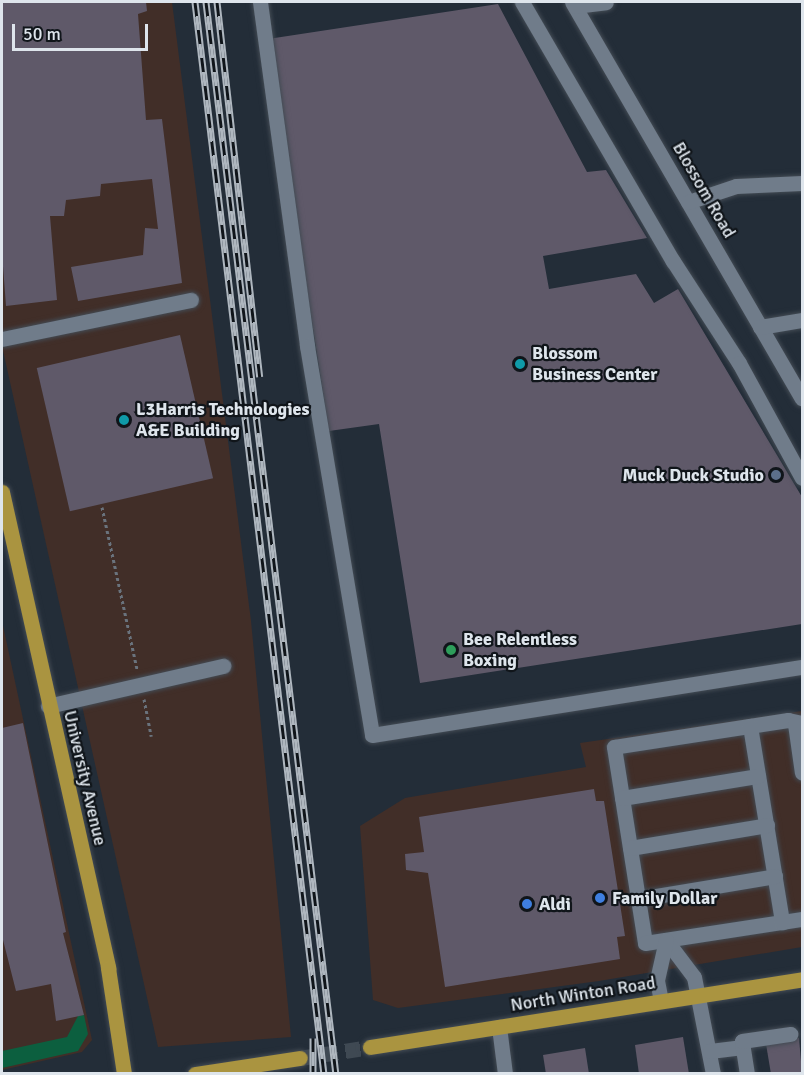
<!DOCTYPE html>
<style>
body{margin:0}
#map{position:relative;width:804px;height:1075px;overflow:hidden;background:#232d38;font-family:Signika,sans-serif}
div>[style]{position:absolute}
.commercial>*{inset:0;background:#412e28}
.green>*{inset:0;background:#0c5f3f}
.building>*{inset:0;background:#5f5969;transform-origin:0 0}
.major-tunnel>*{height:15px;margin-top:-7.5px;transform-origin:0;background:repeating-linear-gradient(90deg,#3f4953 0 15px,transparent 0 23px)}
.path>*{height:3px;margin-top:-1.5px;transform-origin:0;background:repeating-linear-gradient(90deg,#6a737d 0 3px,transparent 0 6px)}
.roads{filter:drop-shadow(0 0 2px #434b54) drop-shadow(0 0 2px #434b54)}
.minor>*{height:15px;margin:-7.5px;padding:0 7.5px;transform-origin:7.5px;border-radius:7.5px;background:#707c8a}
.major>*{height:15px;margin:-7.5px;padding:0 7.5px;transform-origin:7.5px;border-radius:7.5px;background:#aa9440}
.rail>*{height:7px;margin-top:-3.5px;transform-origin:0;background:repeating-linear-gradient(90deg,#10151a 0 14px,#afb7bf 0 28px);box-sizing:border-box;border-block:2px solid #afb7bf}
.dots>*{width:16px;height:16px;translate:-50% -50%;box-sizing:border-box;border:3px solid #10151a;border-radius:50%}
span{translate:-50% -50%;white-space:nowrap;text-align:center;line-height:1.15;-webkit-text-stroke:4.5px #10151a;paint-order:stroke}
.street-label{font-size:18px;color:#dee5ec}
.poi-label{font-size:18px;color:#dee5ec;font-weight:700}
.left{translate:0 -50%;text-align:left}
.right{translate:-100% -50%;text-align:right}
.frame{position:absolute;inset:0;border:3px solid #dee5ec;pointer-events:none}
.scale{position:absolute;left:12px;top:24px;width:136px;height:27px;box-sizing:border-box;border:3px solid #dee5ec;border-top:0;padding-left:8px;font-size:18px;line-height:21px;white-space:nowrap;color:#dee5ec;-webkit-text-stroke:4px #10151a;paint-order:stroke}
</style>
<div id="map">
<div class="commercial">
<i style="clip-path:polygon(2px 2px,172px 2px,251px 621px,291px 1037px,158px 1047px,2px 346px)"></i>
<i style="clip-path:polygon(2px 621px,92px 1040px,82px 1052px,2px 1070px)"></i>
<i style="clip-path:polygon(802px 711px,802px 947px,599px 981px,398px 1008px,373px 1000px,360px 826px,405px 798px,586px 767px,580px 743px)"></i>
</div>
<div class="green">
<i style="clip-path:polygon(84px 1015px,88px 1034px,78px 1051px,2px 1068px,2px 1051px,67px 1037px,78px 1016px)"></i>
</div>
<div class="building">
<i style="clip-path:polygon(2px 2px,146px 2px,147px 11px,138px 14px,146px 120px,162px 119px,182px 283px,78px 301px,71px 267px,143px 255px,145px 228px,158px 229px,152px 179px,101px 184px,100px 196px,66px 200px,64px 216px,50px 216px,57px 300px,6px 306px,2px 253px)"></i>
<i style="clip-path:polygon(498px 4px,587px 172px,606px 170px,647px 238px,543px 256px,549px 289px,636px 274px,654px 303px,678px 289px,802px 497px,802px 624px,420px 683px,379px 424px,329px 431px,268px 39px)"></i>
<i style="left:180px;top:335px;width:147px;height:147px;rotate:77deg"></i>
<i style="clip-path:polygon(23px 723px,66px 932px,63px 933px,84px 1015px,56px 1021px,51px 984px,16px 991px,2px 936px,2px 728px)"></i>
<i style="clip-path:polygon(594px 789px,596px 801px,604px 801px,625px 936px,617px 937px,620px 959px,445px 987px,428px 873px,406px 870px,405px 854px,424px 852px,419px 817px)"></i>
<i style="clip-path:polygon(683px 1037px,689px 1074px,639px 1074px,635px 1045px)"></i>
<i style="clip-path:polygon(799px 1038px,802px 1073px,771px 1074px,766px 1044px)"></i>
<i style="clip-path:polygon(585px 1048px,589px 1074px,546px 1074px,543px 1055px)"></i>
</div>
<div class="major-tunnel">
<i style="left:300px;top:1058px;width:71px;rotate:-8.9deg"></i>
</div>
<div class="path">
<i style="left:102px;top:507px;width:166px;rotate:77.8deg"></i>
<i style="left:144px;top:699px;width:38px;rotate:79deg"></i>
</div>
<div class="roads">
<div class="minor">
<i style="left:260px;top:2px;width:347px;rotate:82.2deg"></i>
<i style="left:307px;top:346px;width:394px;rotate:80.5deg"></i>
<i style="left:372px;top:735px;width:435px;rotate:-9deg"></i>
<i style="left:522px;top:2px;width:300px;rotate:59.8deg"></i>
<i style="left:673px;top:261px;width:121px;rotate:57.1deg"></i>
<i style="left:739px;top:363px;width:131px;rotate:61.3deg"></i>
<i style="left:572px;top:2px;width:458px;rotate:59.9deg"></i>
<i style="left:575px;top:6px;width:31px;rotate:-7deg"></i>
<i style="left:688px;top:202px;width:51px;rotate:-18.4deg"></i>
<i style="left:736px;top:186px;width:66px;rotate:-2.6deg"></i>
<i style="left:760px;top:327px;width:43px;rotate:-9.5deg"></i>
<i style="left:2px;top:339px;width:193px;rotate:-11.7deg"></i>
<i style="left:48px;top:706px;width:180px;rotate:-12.9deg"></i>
<i style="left:802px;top:723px;width:14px;rotate:-168deg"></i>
<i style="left:788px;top:720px;width:176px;rotate:171.2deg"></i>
<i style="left:614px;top:747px;width:198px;rotate:81deg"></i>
<i style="left:645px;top:943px;width:159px;rotate:-8.7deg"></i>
<i style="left:795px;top:724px;width:49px;rotate:81.9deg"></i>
<i style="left:750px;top:726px;width:199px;rotate:80.7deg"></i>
<i style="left:622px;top:798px;width:138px;rotate:-9.2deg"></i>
<i style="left:630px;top:848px;width:139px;rotate:-9.5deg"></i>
<i style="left:638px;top:899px;width:139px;rotate:-9.5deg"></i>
<i style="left:666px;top:940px;width:46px;rotate:52.9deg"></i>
<i style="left:694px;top:977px;width:99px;rotate:78.9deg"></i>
<i style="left:661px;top:1001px;width:21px;rotate:-101deg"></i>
<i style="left:657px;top:980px;width:41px;rotate:-77.3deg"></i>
<i style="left:499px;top:1027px;width:47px;rotate:82.7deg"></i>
<i style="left:710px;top:1051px;width:33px;rotate:-7deg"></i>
<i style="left:747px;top:1074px;width:33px;rotate:-99deg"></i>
<i style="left:742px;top:1041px;width:49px;rotate:-8.3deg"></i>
</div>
<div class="major">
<i style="left:2px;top:492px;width:488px;rotate:77.4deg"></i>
<i style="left:108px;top:968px;width:107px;rotate:81.4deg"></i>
<i style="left:370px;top:1047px;width:437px;rotate:-8.9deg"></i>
<i style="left:195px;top:1074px;width:106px;rotate:-8.7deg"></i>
</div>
</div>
<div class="rail">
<i style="left:195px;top:2px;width:1080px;rotate:83.14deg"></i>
<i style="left:206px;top:2px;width:1080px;rotate:83.09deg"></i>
<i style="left:217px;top:2px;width:377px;rotate:83.5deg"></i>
<i style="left:313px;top:1038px;width:36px;rotate:90deg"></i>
</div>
<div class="dots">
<i style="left:520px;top:364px;background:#0f9aa8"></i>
<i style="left:124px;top:420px;background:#0f9aa8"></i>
<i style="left:776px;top:475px;background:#5c6f8a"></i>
<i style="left:451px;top:650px;background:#2e9e5b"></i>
<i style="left:600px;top:898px;background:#3f7fe0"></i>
<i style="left:527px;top:904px;background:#3f7fe0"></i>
</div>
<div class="street-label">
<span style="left:704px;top:190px;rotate:60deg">Blossom Road</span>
<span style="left:85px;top:778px;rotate:77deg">University Avenue</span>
<span style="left:583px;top:994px;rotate:-9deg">North Winton Road</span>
</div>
<div class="poi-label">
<span class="left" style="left:532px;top:364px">Blossom<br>Business Center</span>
<span class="left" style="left:136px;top:420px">L3Harris Technologies<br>A&amp;E Building</span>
<span class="right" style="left:764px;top:475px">Muck Duck Studio</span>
<span class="left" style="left:463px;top:650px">Bee Relentless<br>Boxing</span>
<span class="left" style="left:612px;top:898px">Family Dollar</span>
<span class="left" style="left:539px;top:904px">Aldi</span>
</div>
<div class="frame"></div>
<div class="scale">50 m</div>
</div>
